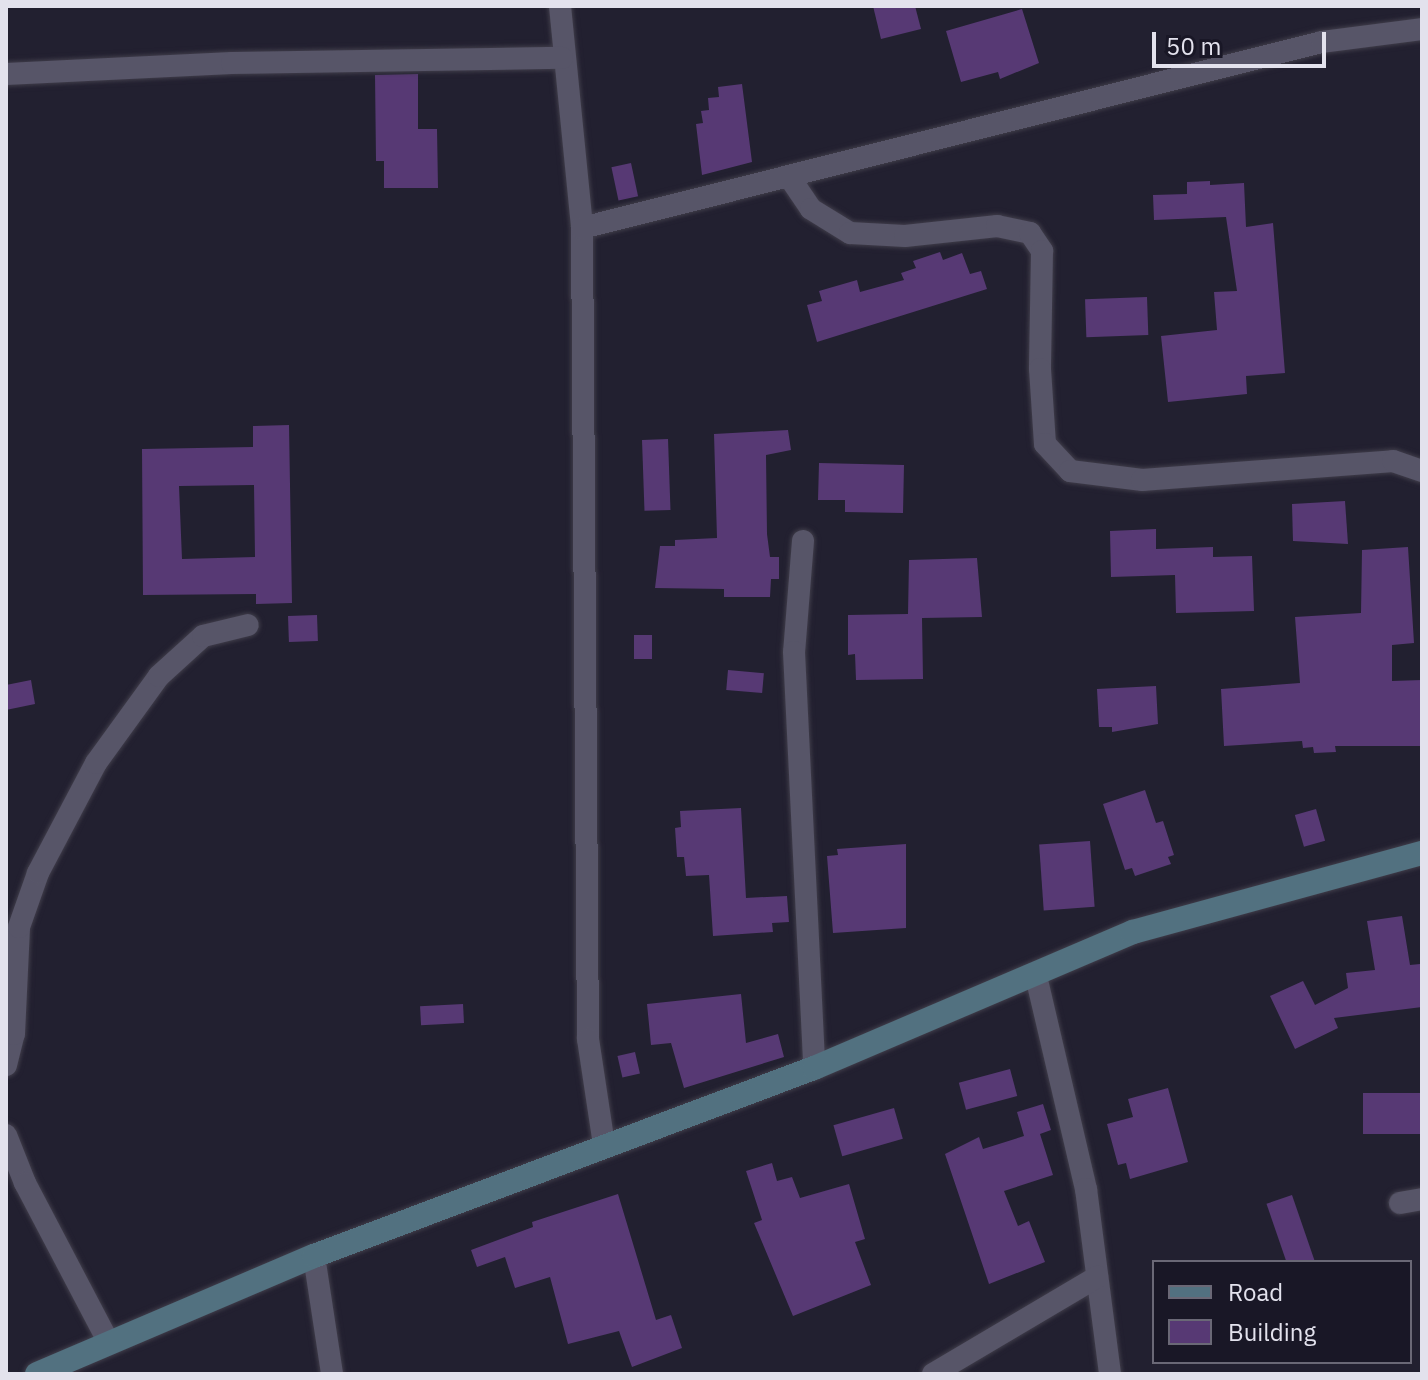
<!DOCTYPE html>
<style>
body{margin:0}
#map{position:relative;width:1428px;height:1380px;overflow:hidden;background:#222030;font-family:"IBM Plex Sans",sans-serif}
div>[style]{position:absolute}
.building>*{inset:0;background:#573974;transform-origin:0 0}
.roads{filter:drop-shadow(0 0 2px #403d4a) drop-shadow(0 0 2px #403d4a)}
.street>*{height:22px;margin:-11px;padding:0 11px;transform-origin:11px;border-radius:11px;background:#575568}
.secondary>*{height:24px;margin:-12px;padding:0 12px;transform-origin:12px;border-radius:12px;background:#527180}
span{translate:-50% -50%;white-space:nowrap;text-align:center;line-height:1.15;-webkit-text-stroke:8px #191726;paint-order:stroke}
.frame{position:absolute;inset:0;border:8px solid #e3e2ed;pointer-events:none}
.legend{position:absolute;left:1152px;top:1260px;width:260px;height:104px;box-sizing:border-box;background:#191726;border:2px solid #6a6876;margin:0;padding:10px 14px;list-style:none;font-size:24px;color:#e3e2ed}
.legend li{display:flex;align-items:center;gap:16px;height:40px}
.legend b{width:40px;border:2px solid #6a6876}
.scale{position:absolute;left:1152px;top:32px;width:174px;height:36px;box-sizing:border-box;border:4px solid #e3e2ed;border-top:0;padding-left:10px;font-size:24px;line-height:28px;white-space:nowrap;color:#e3e2ed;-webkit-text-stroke:6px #191726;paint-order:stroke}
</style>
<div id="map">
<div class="building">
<i style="clip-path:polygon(873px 6px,915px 6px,921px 29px,881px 39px)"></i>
<i style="clip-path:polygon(1022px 9px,1039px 63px,1000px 79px,998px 72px,961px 82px,946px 31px)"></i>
<i style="clip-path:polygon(418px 74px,418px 129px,437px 129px,438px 188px,384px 188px,384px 161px,376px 161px,375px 75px)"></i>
<i style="clip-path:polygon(742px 84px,752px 162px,702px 175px,696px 124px,703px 123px,701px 111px,709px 110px,708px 98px,719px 97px,718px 87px)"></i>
<i style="left:631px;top:163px;width:34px;height:20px;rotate:78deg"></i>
<i style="clip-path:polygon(1210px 181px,1210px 185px,1244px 183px,1246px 227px,1273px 223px,1285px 373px,1246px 376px,1247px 394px,1168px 402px,1161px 336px,1217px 330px,1214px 292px,1237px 291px,1226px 217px,1154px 220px,1153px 195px,1187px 194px,1187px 182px)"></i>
<i style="clip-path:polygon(940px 252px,943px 260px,962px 253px,970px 274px,981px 271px,987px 289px,817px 342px,807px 305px,822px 301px,819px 291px,857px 280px,860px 292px,904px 280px,901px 273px,916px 268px,913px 261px)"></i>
<i style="left:1147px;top:297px;width:38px;height:62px;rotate:88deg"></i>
<i style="clip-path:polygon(evenodd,289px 425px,292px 603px,256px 604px,256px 594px,143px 595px,142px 449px,253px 447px,253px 426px,289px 425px,254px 485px,255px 557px,182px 559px,179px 486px,254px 485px)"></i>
<i style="clip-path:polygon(788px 430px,791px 450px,766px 455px,767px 534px,770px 557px,779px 557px,779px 579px,771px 579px,770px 597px,724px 597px,724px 589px,655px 588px,660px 546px,675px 546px,675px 540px,717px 538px,714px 434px)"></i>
<i style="left:668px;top:439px;width:71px;height:26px;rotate:88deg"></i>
<i style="clip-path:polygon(819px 463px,904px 465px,903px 513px,845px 512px,845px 500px,818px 500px)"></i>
<i style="clip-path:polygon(1345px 501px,1348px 544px,1293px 541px,1292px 504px)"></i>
<i style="clip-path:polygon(1156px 529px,1156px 549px,1213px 547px,1213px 557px,1252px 556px,1254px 611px,1176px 613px,1175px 575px,1111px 577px,1110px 531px)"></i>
<i style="clip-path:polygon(1408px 547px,1414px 643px,1392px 645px,1392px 681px,1422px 680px,1422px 746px,1335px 746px,1336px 752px,1314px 753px,1313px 747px,1303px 748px,1302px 741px,1224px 746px,1221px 689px,1300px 683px,1295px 617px,1361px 613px,1362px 550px)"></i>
<i style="clip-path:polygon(977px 558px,982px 617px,922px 618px,923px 679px,856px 680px,855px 654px,848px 655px,848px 615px,908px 614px,909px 560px)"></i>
<i style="left:317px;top:615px;width:26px;height:29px;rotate:88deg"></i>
<i style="left:634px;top:635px;width:18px;height:24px"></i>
<i style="left:728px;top:670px;width:36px;height:20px;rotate:5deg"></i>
<i style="clip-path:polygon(31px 680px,35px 704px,6px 710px,6px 685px)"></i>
<i style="clip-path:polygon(1156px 686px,1158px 724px,1112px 732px,1112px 727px,1099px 727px,1097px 689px)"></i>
<i style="clip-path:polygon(1145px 790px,1156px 823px,1163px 821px,1174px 855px,1168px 857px,1171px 864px,1135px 876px,1132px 868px,1125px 870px,1103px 804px)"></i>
<i style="clip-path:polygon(741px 808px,746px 898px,787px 896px,789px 922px,772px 923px,773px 932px,713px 936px,709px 875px,686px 876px,684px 857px,677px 857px,675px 828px,681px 827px,680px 811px)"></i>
<i style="left:1316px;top:809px;width:33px;height:22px;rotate:74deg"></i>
<i style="left:1090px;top:841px;width:66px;height:51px;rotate:86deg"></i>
<i style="clip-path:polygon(906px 844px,906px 928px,833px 933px,827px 856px,838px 855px,837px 849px)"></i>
<i style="clip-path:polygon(1402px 916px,1410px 965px,1420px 964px,1422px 1007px,1334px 1018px,1338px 1028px,1295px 1049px,1270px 996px,1303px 981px,1315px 1005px,1348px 988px,1346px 973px,1375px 970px,1367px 921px)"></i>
<i style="clip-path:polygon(741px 994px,746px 1043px,778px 1034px,784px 1057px,684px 1088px,671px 1043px,651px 1045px,647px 1004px)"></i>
<i style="left:463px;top:1004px;width:19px;height:43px;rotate:87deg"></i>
<i style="left:635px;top:1052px;width:22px;height:18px;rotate:77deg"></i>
<i style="left:1010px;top:1069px;width:28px;height:53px;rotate:75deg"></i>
<i style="clip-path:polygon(1168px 1088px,1188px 1162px,1130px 1179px,1126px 1163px,1118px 1165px,1107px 1124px,1133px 1117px,1128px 1099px)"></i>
<i style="left:1422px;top:1093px;width:41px;height:59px;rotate:90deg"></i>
<i style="clip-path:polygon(1043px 1104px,1051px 1130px,1040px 1134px,1053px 1175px,1004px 1191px,1018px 1226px,1029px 1221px,1045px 1262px,989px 1284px,945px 1154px,979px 1137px,983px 1149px,1024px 1136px,1017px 1112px)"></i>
<i style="left:894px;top:1108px;width:32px;height:63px;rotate:74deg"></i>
<i style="clip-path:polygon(772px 1163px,777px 1181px,792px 1177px,800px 1198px,849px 1184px,865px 1239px,855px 1242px,871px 1285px,793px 1316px,754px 1223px,762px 1220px,746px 1171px)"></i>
<i style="clip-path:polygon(618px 1194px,656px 1320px,671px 1315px,682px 1348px,632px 1367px,619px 1331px,568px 1344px,550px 1277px,515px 1288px,505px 1257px,477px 1267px,471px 1250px,533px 1227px,532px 1222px)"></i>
<i style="left:1292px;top:1195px;width:71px;height:27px;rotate:71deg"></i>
</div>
<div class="roads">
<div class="street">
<i style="left:560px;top:6px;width:223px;rotate:84.3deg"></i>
<i style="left:582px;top:228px;width:811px;rotate:89.58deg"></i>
<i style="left:588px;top:1039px;width:107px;rotate:81.4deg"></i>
<i style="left:6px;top:74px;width:226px;rotate:-2.8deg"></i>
<i style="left:232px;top:63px;width:330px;rotate:-0.9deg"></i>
<i style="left:790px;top:178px;width:37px;rotate:56deg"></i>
<i style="left:811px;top:209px;width:46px;rotate:31.6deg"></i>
<i style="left:850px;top:233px;width:55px;rotate:3.1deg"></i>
<i style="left:905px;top:236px;width:93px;rotate:-6.2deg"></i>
<i style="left:997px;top:226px;width:34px;rotate:12deg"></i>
<i style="left:1030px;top:233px;width:22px;rotate:56deg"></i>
<i style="left:1042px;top:251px;width:118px;rotate:91deg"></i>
<i style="left:1040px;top:369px;width:75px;rotate:86.2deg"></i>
<i style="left:1045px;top:444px;width:37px;rotate:47deg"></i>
<i style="left:1070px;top:471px;width:73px;rotate:7.1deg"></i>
<i style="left:1142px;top:480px;width:252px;rotate:-4.3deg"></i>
<i style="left:1393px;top:461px;width:31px;rotate:19deg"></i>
<i style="left:582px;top:228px;width:763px;rotate:-14.11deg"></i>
<i style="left:1322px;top:42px;width:101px;rotate:-7.4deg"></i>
<i style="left:803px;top:541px;width:111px;rotate:94.6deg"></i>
<i style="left:794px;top:652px;width:416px;rotate:87.2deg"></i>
<i style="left:1036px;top:976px;width:219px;rotate:76.8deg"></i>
<i style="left:1086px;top:1189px;width:187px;rotate:82.6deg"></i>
<i style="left:6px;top:1065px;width:32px;rotate:-76deg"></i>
<i style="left:14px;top:1034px;width:107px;rotate:-87.3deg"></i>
<i style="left:19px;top:927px;width:57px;rotate:-70.6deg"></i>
<i style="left:38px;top:873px;width:124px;rotate:-62.2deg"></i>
<i style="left:96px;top:763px;width:107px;rotate:-54.1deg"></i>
<i style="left:159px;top:676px;width:59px;rotate:-42.3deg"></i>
<i style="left:203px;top:636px;width:46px;rotate:-13.7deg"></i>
<i style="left:6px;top:1135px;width:52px;rotate:68.4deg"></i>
<i style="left:25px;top:1183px;width:181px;rotate:62.3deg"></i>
<i style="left:1400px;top:1203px;width:22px;rotate:-10deg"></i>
<i style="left:314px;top:1256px;width:119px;rotate:81.3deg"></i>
<i style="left:933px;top:1374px;width:191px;rotate:-30.6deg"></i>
</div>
<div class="secondary">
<i style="left:37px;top:1374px;width:301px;rotate:-23.1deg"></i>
<i style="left:314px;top:1256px;width:534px;rotate:-20.61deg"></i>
<i style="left:814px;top:1068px;width:347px;rotate:-23.1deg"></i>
<i style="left:1133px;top:932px;width:300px;rotate:-15.3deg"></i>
</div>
</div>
<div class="frame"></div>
<ul class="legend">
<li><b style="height:10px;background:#527180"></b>Road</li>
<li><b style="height:22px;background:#573974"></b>Building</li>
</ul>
<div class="scale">50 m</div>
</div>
